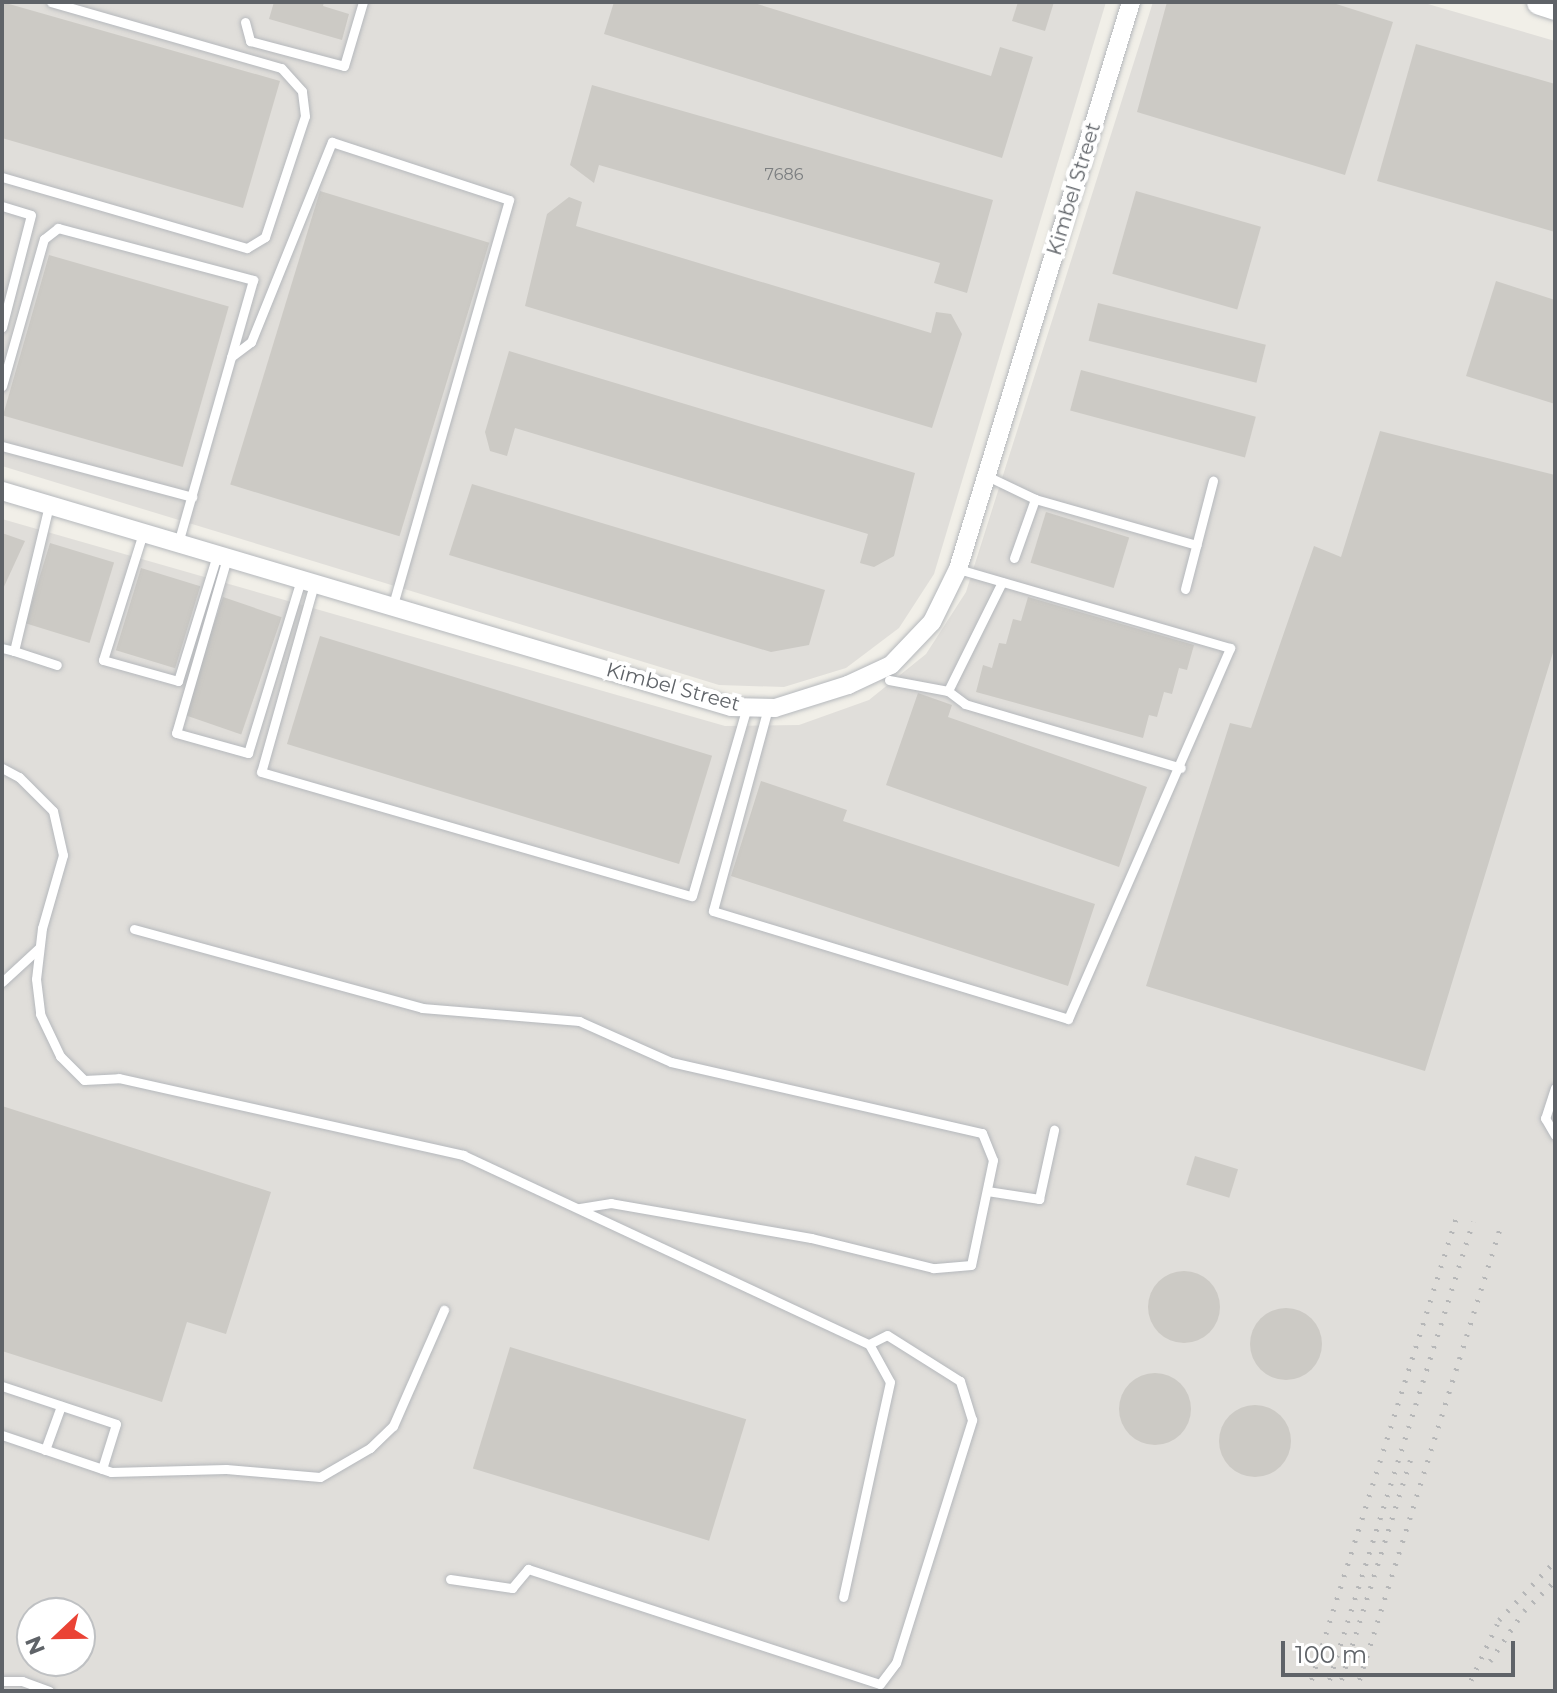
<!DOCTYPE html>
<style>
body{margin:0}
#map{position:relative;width:1557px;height:1693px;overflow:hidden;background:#f1efe8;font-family:Montserrat,sans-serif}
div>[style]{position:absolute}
.industrial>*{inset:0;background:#e0deda}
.building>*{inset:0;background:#cccac5;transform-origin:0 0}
.round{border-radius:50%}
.roads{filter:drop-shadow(0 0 2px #b5b8bc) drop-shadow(0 0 2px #b5b8bc)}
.lane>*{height:9px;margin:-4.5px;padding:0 4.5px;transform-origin:4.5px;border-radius:4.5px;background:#fff}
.street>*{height:18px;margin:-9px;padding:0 9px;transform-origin:9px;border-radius:9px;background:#fff}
.secondary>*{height:26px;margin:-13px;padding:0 13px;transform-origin:13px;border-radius:13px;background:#fff}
.rail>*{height:5px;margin-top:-2.5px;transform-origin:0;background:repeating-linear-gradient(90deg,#b6b7b8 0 2px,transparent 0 12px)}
span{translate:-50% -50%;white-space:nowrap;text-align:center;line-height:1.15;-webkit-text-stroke:8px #fff;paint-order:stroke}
.number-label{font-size:16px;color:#7a7d7f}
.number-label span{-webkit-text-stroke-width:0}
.street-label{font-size:20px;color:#5f6368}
.frame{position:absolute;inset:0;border:4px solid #5f6368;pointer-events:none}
.north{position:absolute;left:16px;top:1597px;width:80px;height:80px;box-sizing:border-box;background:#fff;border:2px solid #bfc1c3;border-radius:50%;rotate:248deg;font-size:22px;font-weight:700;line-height:32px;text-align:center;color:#5f6368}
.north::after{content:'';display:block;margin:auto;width:28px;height:36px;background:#ea4335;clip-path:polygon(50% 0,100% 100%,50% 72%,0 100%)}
.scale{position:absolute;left:1281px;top:1641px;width:234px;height:36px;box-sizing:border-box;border:4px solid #5f6368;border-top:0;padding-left:10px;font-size:24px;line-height:28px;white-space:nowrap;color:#5f6368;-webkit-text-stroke:6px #fff;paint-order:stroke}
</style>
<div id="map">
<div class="industrial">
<i style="clip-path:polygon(2px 2px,1106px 2px,934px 574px,899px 628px,846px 668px,784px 687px,719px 685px,2px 466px)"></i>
<i style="clip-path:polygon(evenodd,1153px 2px,1421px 2px,1555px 41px,1555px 1691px,2px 1691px,2px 519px,725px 726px,799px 725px,869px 700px,926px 654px,966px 592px,1153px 2px,32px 1613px,80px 1613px,80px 1661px,32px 1661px,32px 1613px)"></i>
</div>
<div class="building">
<i style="clip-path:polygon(2px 2px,280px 81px,243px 208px,2px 138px)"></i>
<i style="clip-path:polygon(274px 2px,324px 2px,323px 6px,349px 14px,342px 40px,269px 19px)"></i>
<i style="clip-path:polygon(614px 2px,751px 2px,991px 76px,1000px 47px,1033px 57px,1002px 158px,604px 34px)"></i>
<i style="clip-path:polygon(1018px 2px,1054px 2px,1045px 31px,1012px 21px)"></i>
<i style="clip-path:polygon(1167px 2px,1330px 2px,1393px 22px,1345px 175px,1137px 112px)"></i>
<i style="clip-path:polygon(1416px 44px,1555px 84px,1555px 232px,1377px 181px)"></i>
<i style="clip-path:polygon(592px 85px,993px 200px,967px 293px,934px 283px,940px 263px,599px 165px,594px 183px,570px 165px)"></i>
<i style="left:320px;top:191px;width:177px;height:307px;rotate:17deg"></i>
<i style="left:1136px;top:191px;width:130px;height:86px;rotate:16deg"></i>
<i style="clip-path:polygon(569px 197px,582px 202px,576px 226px,931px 333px,936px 312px,951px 314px,962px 334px,932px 428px,525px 306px,547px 214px)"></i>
<i style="left:49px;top:255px;width:187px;height:167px;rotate:16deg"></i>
<i style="clip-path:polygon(1496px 281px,1555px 300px,1555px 404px,1466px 376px)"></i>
<i style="left:1098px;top:303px;width:173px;height:39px;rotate:14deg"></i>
<i style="clip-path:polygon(509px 351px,915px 473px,894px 556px,874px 567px,860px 563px,868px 534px,515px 428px,507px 456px,490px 451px,485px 432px)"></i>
<i style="left:1081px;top:370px;width:181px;height:42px;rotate:15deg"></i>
<i style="clip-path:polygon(1380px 431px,1555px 475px,1555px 646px,1425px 1071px,1146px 986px,1230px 723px,1251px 728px,1314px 546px,1341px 557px)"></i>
<i style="clip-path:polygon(472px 484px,825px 590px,809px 645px,771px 652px,449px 555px)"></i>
<i style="left:1046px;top:512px;width:87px;height:53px;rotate:17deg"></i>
<i style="clip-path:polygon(2px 533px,25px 541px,2px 591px)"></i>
<i style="left:50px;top:543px;width:67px;height:84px;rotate:17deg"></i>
<i style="left:141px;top:568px;width:62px;height:86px;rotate:17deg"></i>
<i style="left:223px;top:597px;width:62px;height:124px;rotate:19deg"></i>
<i style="clip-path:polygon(1028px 597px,1194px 645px,1187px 670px,1179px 668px,1172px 694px,1164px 692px,1157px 717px,1149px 715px,1143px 738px,976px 692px,983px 665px,992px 668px,999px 643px,1006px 644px,1013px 619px,1021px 621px)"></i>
<i style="left:320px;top:636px;width:410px;height:113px;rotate:17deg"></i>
<i style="clip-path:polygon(918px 693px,952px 705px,948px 717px,1147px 787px,1119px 867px,886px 785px)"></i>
<i style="clip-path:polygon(761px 781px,847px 810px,843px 821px,1095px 904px,1068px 986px,731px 876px)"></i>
<i style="clip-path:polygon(2px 1106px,271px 1192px,226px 1334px,187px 1322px,162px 1402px,2px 1351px)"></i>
<i style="left:1195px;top:1156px;width:45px;height:30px;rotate:17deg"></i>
<i class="round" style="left:1148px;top:1271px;width:72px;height:72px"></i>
<i class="round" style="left:1250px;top:1308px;width:72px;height:72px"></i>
<i style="left:510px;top:1347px;width:247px;height:127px;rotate:17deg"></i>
<i class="round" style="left:1119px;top:1373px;width:72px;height:72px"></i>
<i class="round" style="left:1219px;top:1405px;width:72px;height:72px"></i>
</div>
<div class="roads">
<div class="lane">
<i style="left:245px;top:22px;width:20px;rotate:75deg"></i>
<i style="left:250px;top:41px;width:97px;rotate:14.9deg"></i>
<i style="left:344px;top:66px;width:67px;rotate:-73.5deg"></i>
<i style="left:2px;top:177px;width:255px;rotate:16.2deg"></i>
<i style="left:247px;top:248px;width:21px;rotate:-31deg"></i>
<i style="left:265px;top:237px;width:127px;rotate:-71.7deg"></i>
<i style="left:305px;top:116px;width:25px;rotate:-97deg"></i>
<i style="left:302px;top:91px;width:31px;rotate:-132deg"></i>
<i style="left:281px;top:68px;width:239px;rotate:-164deg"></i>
<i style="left:2px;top:206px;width:30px;rotate:17deg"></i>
<i style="left:31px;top:215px;width:116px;rotate:104.5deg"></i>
<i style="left:231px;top:357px;width:25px;rotate:-37deg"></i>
<i style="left:251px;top:342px;width:216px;rotate:-68deg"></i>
<i style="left:332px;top:142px;width:186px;rotate:18.1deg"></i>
<i style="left:509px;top:200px;width:423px;rotate:106deg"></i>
<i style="left:2px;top:386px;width:153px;rotate:-74.1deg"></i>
<i style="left:44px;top:239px;width:18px;rotate:-38deg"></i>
<i style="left:58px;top:228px;width:202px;rotate:14.9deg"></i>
<i style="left:253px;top:280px;width:273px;rotate:105.9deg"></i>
<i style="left:2px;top:446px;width:197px;rotate:15deg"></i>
<i style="left:987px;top:476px;width:53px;rotate:25.6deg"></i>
<i style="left:1035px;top:499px;width:168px;rotate:15.9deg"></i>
<i style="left:143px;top:533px;width:133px;rotate:107.5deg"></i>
<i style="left:103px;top:660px;width:78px;rotate:15.6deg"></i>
<i style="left:178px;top:681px;width:132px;rotate:-72.8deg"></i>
<i style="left:227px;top:558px;width:182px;rotate:106.2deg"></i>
<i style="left:176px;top:733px;width:75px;rotate:15.5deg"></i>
<i style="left:248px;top:753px;width:181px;rotate:-73deg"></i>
<i style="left:1014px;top:558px;width:63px;rotate:-70.4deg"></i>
<i style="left:1002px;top:582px;width:122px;rotate:116.4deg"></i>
<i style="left:948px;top:691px;width:21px;rotate:37deg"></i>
<i style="left:965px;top:704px;width:225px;rotate:16.5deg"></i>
<i style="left:314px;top:584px;width:195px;rotate:105.7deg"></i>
<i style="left:261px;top:772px;width:448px;rotate:16.1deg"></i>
<i style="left:692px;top:896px;width:197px;rotate:-73.8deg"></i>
<i style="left:1185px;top:589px;width:112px;rotate:-75.5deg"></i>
<i style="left:2px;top:648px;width:12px;rotate:14deg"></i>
<i style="left:14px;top:651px;width:150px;rotate:-76.5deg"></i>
<i style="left:14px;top:651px;width:45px;rotate:18deg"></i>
<i style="left:889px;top:680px;width:60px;rotate:10.6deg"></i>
<i style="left:768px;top:708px;width:210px;rotate:105.2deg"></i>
<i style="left:713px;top:911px;width:371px;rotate:16.9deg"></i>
<i style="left:1068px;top:1019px;width:405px;rotate:-66.4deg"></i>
<i style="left:1230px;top:648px;width:283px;rotate:-163.8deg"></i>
<i style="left:2px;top:768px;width:19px;rotate:28deg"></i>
<i style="left:19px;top:777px;width:48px;rotate:45deg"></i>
<i style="left:53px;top:811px;width:45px;rotate:77.2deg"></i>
<i style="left:63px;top:855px;width:76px;rotate:106deg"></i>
<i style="left:42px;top:928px;width:51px;rotate:96.7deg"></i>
<i style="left:36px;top:979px;width:35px;rotate:83deg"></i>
<i style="left:40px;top:1014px;width:47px;rotate:64.5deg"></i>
<i style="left:60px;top:1056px;width:34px;rotate:45deg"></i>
<i style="left:84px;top:1080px;width:35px;rotate:-3deg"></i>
<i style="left:119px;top:1078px;width:353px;rotate:12.6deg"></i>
<i style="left:463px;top:1155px;width:448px;rotate:25deg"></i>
<i style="left:869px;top:1344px;width:43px;rotate:61.1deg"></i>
<i style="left:890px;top:1382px;width:220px;rotate:102.3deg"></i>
<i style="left:134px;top:929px;width:299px;rotate:15.3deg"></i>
<i style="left:422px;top:1008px;width:158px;rotate:4.7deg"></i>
<i style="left:579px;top:1021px;width:101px;rotate:24deg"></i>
<i style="left:671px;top:1062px;width:319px;rotate:12.9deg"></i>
<i style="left:982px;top:1133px;width:29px;rotate:68deg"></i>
<i style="left:993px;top:1160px;width:107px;rotate:101.8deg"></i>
<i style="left:971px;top:1265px;width:38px;rotate:175deg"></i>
<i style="left:933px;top:1268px;width:126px;rotate:-166.2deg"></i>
<i style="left:811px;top:1238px;width:203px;rotate:-170.1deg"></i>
<i style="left:611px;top:1203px;width:33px;rotate:171deg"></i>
<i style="left:2px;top:982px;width:50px;rotate:-42.6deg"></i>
<i style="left:1555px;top:1088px;width:32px;rotate:108deg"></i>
<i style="left:1545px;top:1118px;width:20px;rotate:60deg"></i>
<i style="left:987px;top:1191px;width:53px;rotate:8.7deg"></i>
<i style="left:1039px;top:1199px;width:71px;rotate:-77.7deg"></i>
<i style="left:2px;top:1386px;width:120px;rotate:18.4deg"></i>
<i style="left:116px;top:1424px;width:47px;rotate:107.3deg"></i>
<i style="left:2px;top:1435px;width:115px;rotate:18.7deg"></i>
<i style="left:111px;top:1472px;width:115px;rotate:-1.5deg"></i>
<i style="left:226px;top:1469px;width:94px;rotate:4.9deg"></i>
<i style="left:320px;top:1477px;width:58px;rotate:-30.1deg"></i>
<i style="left:370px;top:1448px;width:32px;rotate:-44deg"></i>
<i style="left:393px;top:1426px;width:127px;rotate:-66.3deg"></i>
<i style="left:45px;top:1450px;width:47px;rotate:-70deg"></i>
<i style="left:450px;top:1579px;width:63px;rotate:8.3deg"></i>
<i style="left:512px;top:1588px;width:25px;rotate:-50deg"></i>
<i style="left:528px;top:1569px;width:370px;rotate:18.1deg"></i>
<i style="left:880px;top:1684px;width:26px;rotate:-53deg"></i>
<i style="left:896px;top:1663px;width:255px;rotate:-72.6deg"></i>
<i style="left:972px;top:1420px;width:41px;rotate:-107.1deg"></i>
<i style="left:960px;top:1381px;width:86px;rotate:-147.8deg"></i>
<i style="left:887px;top:1335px;width:20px;rotate:153deg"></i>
<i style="left:2px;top:1681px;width:20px"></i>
<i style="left:22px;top:1681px;width:29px;rotate:20deg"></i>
</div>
<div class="street">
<i style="left:2px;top:491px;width:760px;rotate:16.5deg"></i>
<i style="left:731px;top:707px;width:44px;rotate:1.3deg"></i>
<i style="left:775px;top:708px;width:77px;rotate:-17.5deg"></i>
<i style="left:848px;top:685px;width:47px;rotate:-24.9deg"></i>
<i style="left:891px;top:665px;width:59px;rotate:-46.4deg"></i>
<i style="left:932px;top:622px;width:59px;rotate:-63.9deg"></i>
<i style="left:958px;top:569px;width:593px;rotate:-73.03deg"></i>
</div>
<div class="secondary">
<i style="left:1540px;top:2px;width:16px;rotate:18deg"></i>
</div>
</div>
<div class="rail">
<i style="left:1490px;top:1661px;width:60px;rotate:-55.8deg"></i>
<i style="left:1524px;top:1611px;width:43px;rotate:-44.1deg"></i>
<i style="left:1308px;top:1691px;width:498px;rotate:-72.6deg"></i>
<i style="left:1326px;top:1691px;width:492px;rotate:-72.6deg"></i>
<i style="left:1338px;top:1691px;width:244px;rotate:-72.6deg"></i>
<i style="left:1356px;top:1691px;width:484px;rotate:-72.7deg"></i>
<i style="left:1466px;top:1691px;width:78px;rotate:-65.1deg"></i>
<i style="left:1499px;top:1620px;width:81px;rotate:-46.5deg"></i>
</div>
<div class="number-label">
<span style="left:784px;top:175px">7686</span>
</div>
<div class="street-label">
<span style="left:1074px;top:189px;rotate:-73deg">Kimbel Street</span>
<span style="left:673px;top:687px;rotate:15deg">Kimbel Street</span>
</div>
<div class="frame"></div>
<div class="north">N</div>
<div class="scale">100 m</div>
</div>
